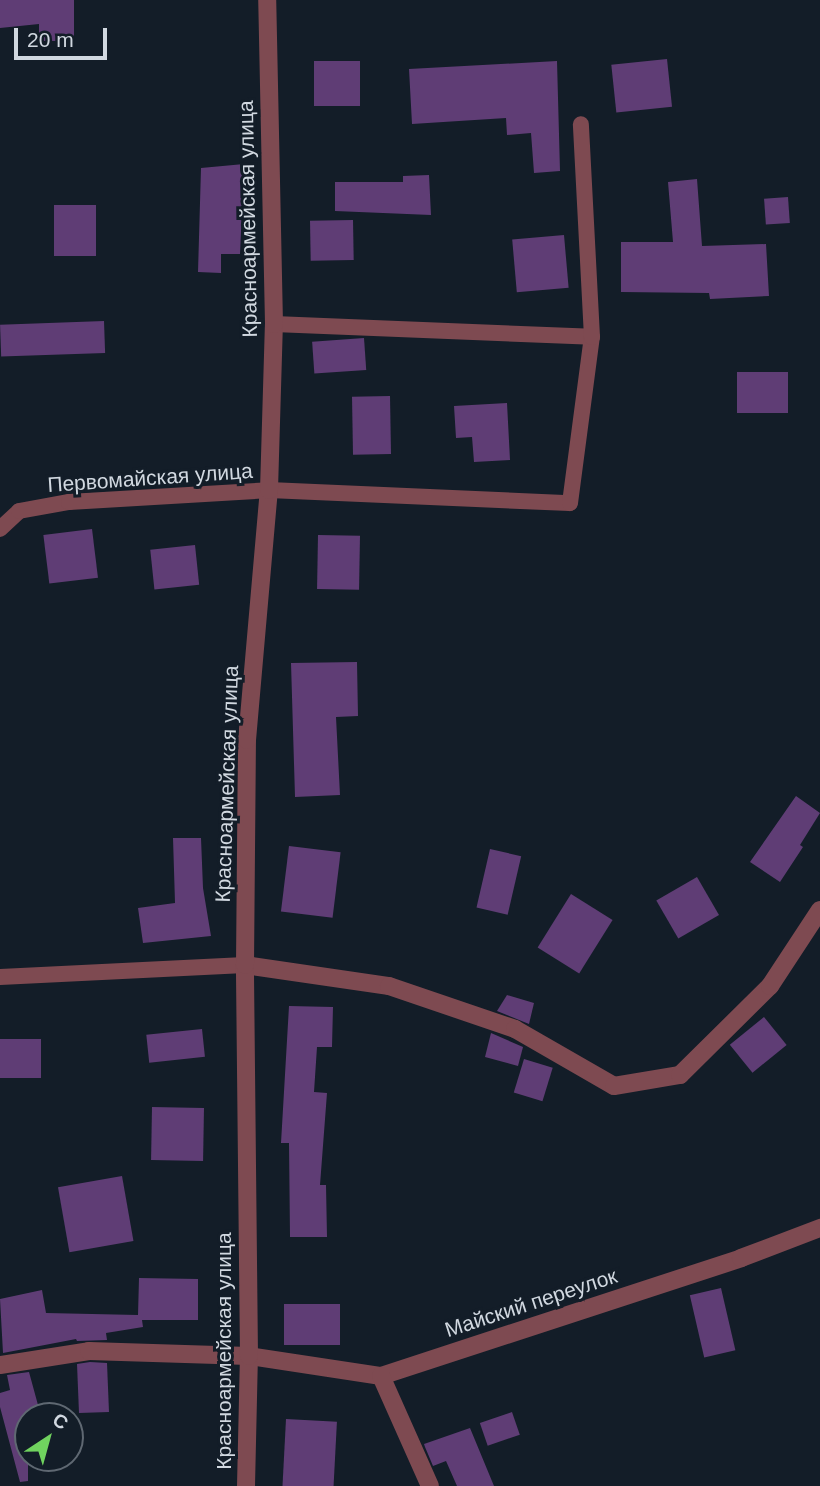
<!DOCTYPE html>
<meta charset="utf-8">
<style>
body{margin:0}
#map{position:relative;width:820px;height:1486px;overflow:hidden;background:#131d28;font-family:Helvetica,sans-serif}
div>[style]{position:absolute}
.building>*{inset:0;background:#5f3d75;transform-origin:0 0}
.service>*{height:16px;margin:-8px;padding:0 8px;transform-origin:8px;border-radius:8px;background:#7e4a51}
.minor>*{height:18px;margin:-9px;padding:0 9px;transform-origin:9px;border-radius:9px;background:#7e4a51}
span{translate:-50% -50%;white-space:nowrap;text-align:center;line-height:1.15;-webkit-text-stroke:6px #131d28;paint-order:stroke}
.street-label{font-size:21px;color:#d1d8e0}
.north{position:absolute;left:14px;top:1402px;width:70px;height:70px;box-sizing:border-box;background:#131d28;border:2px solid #5f6872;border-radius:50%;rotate:36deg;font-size:19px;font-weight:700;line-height:28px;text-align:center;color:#d1d8e0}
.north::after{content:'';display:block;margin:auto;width:24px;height:32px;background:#70d35f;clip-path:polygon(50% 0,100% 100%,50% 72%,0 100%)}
.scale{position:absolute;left:14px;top:28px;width:93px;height:32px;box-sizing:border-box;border:4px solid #d1d8e0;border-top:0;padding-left:9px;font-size:21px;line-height:24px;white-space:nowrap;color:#d1d8e0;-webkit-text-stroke:5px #131d28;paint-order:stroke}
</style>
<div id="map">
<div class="building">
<i style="clip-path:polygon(0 0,74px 0,74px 41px,39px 41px,39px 24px,0 28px)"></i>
<i style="left:667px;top:59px;width:48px;height:56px;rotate:84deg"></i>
<i style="left:360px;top:61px;width:45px;height:46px;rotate:90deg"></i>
<i style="clip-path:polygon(557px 61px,560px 171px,534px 173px,531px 133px,507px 135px,506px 118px,412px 124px,409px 69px)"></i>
<i style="clip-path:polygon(244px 164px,240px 254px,221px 254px,221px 273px,198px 272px,201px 168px)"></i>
<i style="clip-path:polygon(429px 175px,431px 215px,335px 211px,335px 182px,403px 182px,403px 176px)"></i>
<i style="clip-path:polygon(697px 179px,702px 246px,766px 244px,769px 296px,710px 299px,709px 293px,621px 292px,621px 242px,673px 242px,668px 182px)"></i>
<i style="left:788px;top:197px;width:26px;height:24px;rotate:86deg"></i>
<i style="left:54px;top:205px;width:42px;height:51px"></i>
<i style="left:353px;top:220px;width:40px;height:43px;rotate:89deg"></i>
<i style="left:564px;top:235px;width:53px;height:52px;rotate:85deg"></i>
<i style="left:104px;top:321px;width:32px;height:104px;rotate:88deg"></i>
<i style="left:364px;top:338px;width:32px;height:52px;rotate:86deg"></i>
<i style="left:737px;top:372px;width:51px;height:41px"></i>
<i style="left:390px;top:396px;width:58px;height:38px;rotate:89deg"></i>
<i style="clip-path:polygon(507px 403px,510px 460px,474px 462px,472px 437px,456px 438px,454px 406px)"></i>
<i style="left:92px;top:529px;width:49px;height:49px;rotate:83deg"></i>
<i style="left:318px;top:535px;width:42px;height:54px;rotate:1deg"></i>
<i style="left:195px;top:545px;width:40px;height:45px;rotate:84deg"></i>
<i style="clip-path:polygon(357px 662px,358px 716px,336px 717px,340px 795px,295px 797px,291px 663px)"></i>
<i style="clip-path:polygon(796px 796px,820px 813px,800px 845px,803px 847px,780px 882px,750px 862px)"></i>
<i style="clip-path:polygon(173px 838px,201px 838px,203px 888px,211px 936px,143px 943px,138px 908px,175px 903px)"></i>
<i style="left:289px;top:846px;width:52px;height:66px;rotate:7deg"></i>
<i style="left:490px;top:849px;width:32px;height:60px;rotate:13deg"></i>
<i style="left:697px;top:877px;width:44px;height:47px;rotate:60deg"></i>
<i style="left:571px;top:894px;width:49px;height:63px;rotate:32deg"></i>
<i style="clip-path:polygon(507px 995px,534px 1003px,529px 1024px,497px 1011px)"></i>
<i style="clip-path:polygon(289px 1006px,333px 1007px,332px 1047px,317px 1047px,314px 1092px,327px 1093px,320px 1185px,326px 1185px,327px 1237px,290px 1237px,289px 1143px,281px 1143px)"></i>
<i style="left:764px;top:1017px;width:36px;height:44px;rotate:51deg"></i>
<i style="left:202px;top:1029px;width:28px;height:56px;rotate:84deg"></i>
<i style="clip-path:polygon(491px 1033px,523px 1047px,518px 1066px,485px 1057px)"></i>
<i style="left:0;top:1039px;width:41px;height:39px"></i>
<i style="left:524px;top:1059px;width:30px;height:35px;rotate:17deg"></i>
<i style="left:152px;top:1107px;width:52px;height:53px;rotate:1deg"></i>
<i style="left:122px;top:1176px;width:66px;height:65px;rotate:80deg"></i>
<i style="clip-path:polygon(139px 1278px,198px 1279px,198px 1320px,142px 1320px,143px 1327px,106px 1333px,107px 1340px,77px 1341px,76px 1339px,3px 1353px,0 1299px,42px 1290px,46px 1313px,138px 1315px)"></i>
<i style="left:721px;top:1288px;width:64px;height:32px;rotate:77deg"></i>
<i style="left:340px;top:1304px;width:41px;height:56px;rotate:90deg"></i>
<i style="clip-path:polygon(90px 1362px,107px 1363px,109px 1412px,79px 1413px,77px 1364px)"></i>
<i style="clip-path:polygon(29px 1372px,41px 1416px,28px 1416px,28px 1481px,20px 1482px,0 1407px,0 1393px,10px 1390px,7px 1375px)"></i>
<i style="left:512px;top:1412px;width:24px;height:34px;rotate:71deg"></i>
<i style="left:286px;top:1419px;width:51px;height:67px;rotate:3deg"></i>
<i style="clip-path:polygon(470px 1428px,494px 1486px,457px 1486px,446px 1461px,433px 1466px,425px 1447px,424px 1444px)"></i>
</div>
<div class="service">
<i style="left:274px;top:324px;width:318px;rotate:2.3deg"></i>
<i style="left:0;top:529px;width:26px;rotate:-43deg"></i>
<i style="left:19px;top:511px;width:51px;rotate:-10.2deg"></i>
<i style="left:69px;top:502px;width:200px;rotate:-3.4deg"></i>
<i style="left:269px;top:490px;width:301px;rotate:2.5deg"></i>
<i style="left:570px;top:503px;width:167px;rotate:-82.5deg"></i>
<i style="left:592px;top:337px;width:213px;rotate:-93deg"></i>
<i style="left:0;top:977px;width:245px;rotate:-2.8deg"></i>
</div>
<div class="minor">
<i style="left:245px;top:965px;width:146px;rotate:8.3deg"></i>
<i style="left:389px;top:986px;width:133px;rotate:18.8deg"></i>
<i style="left:515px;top:1029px;width:114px;rotate:29.9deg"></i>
<i style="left:614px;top:1086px;width:67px;rotate:-9.5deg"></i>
<i style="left:680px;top:1075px;width:127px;rotate:-44.7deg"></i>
<i style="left:770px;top:986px;width:91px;rotate:-56.7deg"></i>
<i style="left:0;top:1365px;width:90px;rotate:-8.9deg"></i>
<i style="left:89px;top:1351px;width:160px;rotate:1.8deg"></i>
<i style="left:249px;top:1356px;width:134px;rotate:8.6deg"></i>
<i style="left:381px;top:1376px;width:379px;rotate:-18.1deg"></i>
<i style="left:741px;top:1258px;width:85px;rotate:-20.8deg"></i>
<i style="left:381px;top:1376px;width:120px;rotate:66deg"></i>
<i style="left:246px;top:1486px;width:130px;rotate:-88.7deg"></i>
<i style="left:249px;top:1356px;width:391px;rotate:-90.6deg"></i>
<i style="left:245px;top:965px;width:225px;rotate:-89.5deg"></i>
<i style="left:247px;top:740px;width:251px;rotate:-85deg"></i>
<i style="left:269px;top:490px;width:166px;rotate:-88.3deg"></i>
<i style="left:274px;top:324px;width:324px;rotate:-91.2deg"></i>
</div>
<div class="street-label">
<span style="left:248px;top:219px;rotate:-91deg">Красноармейская улица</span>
<span style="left:150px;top:478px;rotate:-4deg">Первомайская улица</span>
<span style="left:227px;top:784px;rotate:-88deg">Красноармейская улица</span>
<span style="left:531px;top:1303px;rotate:-18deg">Майский переулок</span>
<span style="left:224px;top:1351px;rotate:-90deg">Красноармейская улица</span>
</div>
<div class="north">С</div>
<div class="scale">20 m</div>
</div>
